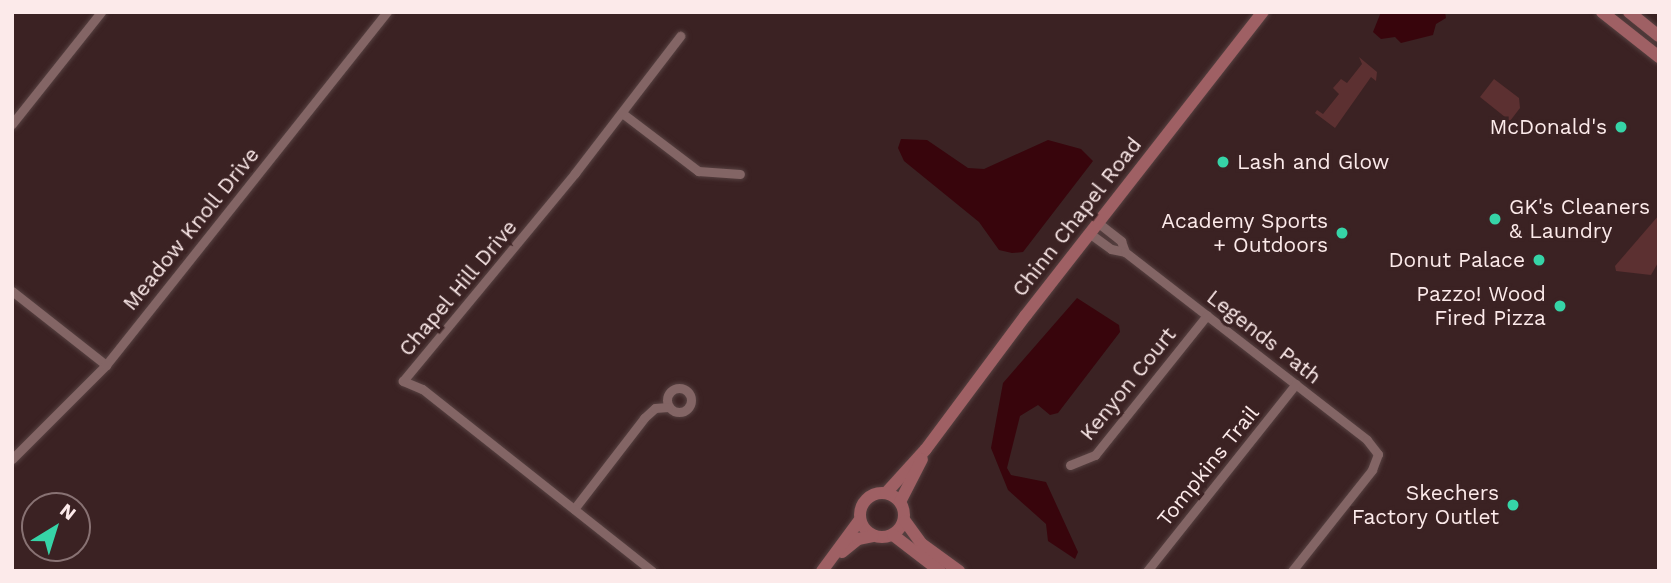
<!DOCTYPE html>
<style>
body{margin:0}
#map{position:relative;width:1671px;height:583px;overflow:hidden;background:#3b2223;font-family:"Work Sans",sans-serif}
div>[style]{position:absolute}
.green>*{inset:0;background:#5c3031}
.water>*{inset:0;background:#38050c}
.roads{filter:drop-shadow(0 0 2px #564141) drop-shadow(0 0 2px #564141)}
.street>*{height:9px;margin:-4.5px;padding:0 4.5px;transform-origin:4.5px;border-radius:4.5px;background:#836565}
.street>.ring{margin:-4.5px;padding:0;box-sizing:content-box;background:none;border:9px solid #836565;border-radius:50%}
.secondary>*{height:12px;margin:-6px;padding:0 6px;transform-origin:6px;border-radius:6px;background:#9f6064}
.secondary>.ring{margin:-6px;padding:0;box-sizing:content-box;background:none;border:12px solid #9f6064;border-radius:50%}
.dots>*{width:19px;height:19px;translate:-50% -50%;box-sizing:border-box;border:4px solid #3b2223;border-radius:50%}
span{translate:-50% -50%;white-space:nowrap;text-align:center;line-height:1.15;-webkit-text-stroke:7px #3b2223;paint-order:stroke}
.poi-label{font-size:21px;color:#fceaea}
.right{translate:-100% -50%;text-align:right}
.left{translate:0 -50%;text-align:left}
.street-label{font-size:21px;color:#fceaea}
.frame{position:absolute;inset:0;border:14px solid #fceaea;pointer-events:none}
.north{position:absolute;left:21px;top:492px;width:70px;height:70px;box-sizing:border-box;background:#3b2223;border:2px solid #887273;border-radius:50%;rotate:38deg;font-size:19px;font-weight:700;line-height:28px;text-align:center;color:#fceaea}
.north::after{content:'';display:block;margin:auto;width:24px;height:32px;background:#36d4a7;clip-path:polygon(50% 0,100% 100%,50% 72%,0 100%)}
</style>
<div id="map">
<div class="green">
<i style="clip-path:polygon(1359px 57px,1377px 72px,1376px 81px,1371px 77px,1335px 128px,1315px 113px,1317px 110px,1323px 114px,1339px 94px,1333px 88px,1341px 79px,1347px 83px,1362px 64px)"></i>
<i style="clip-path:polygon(1494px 79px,1519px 98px,1520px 108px,1510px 121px,1480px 97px)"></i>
<i style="clip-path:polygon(1659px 215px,1659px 261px,1651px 275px,1616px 271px,1615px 266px)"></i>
</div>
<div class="water">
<i style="clip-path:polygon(1381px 12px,1445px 12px,1446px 18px,1436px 24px,1433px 35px,1401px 43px,1395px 37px,1381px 39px,1373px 32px)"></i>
<i style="clip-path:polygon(901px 139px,927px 140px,968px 168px,984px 169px,1048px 140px,1081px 149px,1093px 161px,1023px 252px,1012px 253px,999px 250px,979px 222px,904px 161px,898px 148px)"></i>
<i style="clip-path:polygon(1077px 298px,1119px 325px,1120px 332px,1058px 413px,1050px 415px,1038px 405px,1020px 416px,1007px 468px,1011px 475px,1046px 482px,1078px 552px,1075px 559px,1048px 541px,1046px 524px,1008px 490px,991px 448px,1003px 383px)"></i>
</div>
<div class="roads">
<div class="street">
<i style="left:622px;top:113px;width:96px;rotate:37.3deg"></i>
<i style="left:698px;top:171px;width:42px;rotate:4.1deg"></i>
<i style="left:12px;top:124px;width:143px;rotate:-51.5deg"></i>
<i style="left:1097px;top:222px;width:31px;rotate:38deg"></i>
<i style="left:1121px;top:241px;width:12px;rotate:70deg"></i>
<i style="left:1089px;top:233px;width:27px;rotate:36deg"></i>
<i style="left:1111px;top:249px;width:14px;rotate:12deg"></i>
<i style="left:1125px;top:252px;width:306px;rotate:37.8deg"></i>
<i style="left:1367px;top:440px;width:18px;rotate:52deg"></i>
<i style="left:1378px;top:454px;width:17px;rotate:111deg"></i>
<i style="left:1372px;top:470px;width:129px;rotate:128.4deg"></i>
<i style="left:12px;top:291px;width:120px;rotate:38.2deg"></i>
<i class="ring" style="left:667px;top:388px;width:15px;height:15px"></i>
<i style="left:12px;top:459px;width:133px;rotate:-45deg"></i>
<i style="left:106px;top:365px;width:451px;rotate:-51.5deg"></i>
<i style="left:1070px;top:465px;width:27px;rotate:-22deg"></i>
<i style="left:1095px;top:455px;width:179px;rotate:-51.3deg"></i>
<i style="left:574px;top:509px;width:115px;rotate:-52.4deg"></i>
<i style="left:644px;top:418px;width:15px;rotate:-42deg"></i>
<i style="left:655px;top:408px;width:13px;rotate:-4deg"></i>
<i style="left:652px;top:571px;width:293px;rotate:-141.6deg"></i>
<i style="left:422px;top:389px;width:21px;rotate:-157deg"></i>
<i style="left:403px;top:381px;width:270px;rotate:-50.4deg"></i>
<i style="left:575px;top:173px;width:173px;rotate:-52.5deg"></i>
<i style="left:1147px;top:571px;width:239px;rotate:-51.5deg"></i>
</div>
<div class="secondary">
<i style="left:1602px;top:12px;width:73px;rotate:38.3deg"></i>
<i style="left:1629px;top:12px;width:38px;rotate:39deg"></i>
<i class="ring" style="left:860px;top:493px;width:32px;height:32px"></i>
<i style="left:886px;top:493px;width:59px;rotate:-47.7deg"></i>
<i style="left:926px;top:449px;width:167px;rotate:-53.3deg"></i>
<i style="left:1026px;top:315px;width:385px;rotate:-52deg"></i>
<i style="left:900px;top:502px;width:48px;rotate:-62.9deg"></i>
<i style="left:905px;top:521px;width:29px;rotate:54deg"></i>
<i style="left:922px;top:544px;width:46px;rotate:36.1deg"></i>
<i style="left:893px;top:535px;width:59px;rotate:37.5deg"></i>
<i style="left:842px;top:552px;width:21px;rotate:-39deg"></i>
<i style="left:858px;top:539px;width:15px;rotate:-11deg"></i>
<i style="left:822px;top:571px;width:62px;rotate:-53.5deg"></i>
</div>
</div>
<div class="dots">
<i style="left:1621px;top:127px;background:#36d4a7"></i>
<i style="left:1223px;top:162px;background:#36d4a7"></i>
<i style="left:1495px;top:219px;background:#36d4a7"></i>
<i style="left:1342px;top:233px;background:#36d4a7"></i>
<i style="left:1539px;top:260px;background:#36d4a7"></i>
<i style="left:1560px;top:306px;background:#36d4a7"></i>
<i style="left:1513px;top:505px;background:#36d4a7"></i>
</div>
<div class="poi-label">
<span class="right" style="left:1607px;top:127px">McDonald's</span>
<span class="left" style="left:1237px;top:162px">Lash and Glow</span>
<span class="left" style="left:1509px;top:219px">GK's Cleaners<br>&amp; Laundry</span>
<span class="right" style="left:1328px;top:233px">Academy Sports<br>+ Outdoors</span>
<span class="right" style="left:1525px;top:260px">Donut Palace</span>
<span class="right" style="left:1546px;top:306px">Pazzo! Wood<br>Fired Pizza</span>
<span class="right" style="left:1499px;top:505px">Skechers<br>Factory Outlet</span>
</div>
<div class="street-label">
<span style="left:1077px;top:217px;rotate:-52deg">Chinn Chapel Road</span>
<span style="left:191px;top:229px;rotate:-51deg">Meadow Knoll Drive</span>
<span style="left:458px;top:288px;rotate:-50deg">Chapel Hill Drive</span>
<span style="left:1264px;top:337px;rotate:38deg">Legends Path</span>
<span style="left:1128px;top:384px;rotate:-51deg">Kenyon Court</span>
<span style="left:1208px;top:466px;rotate:-51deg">Tompkins Trail</span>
</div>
<div class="frame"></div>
<div class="north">N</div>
</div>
